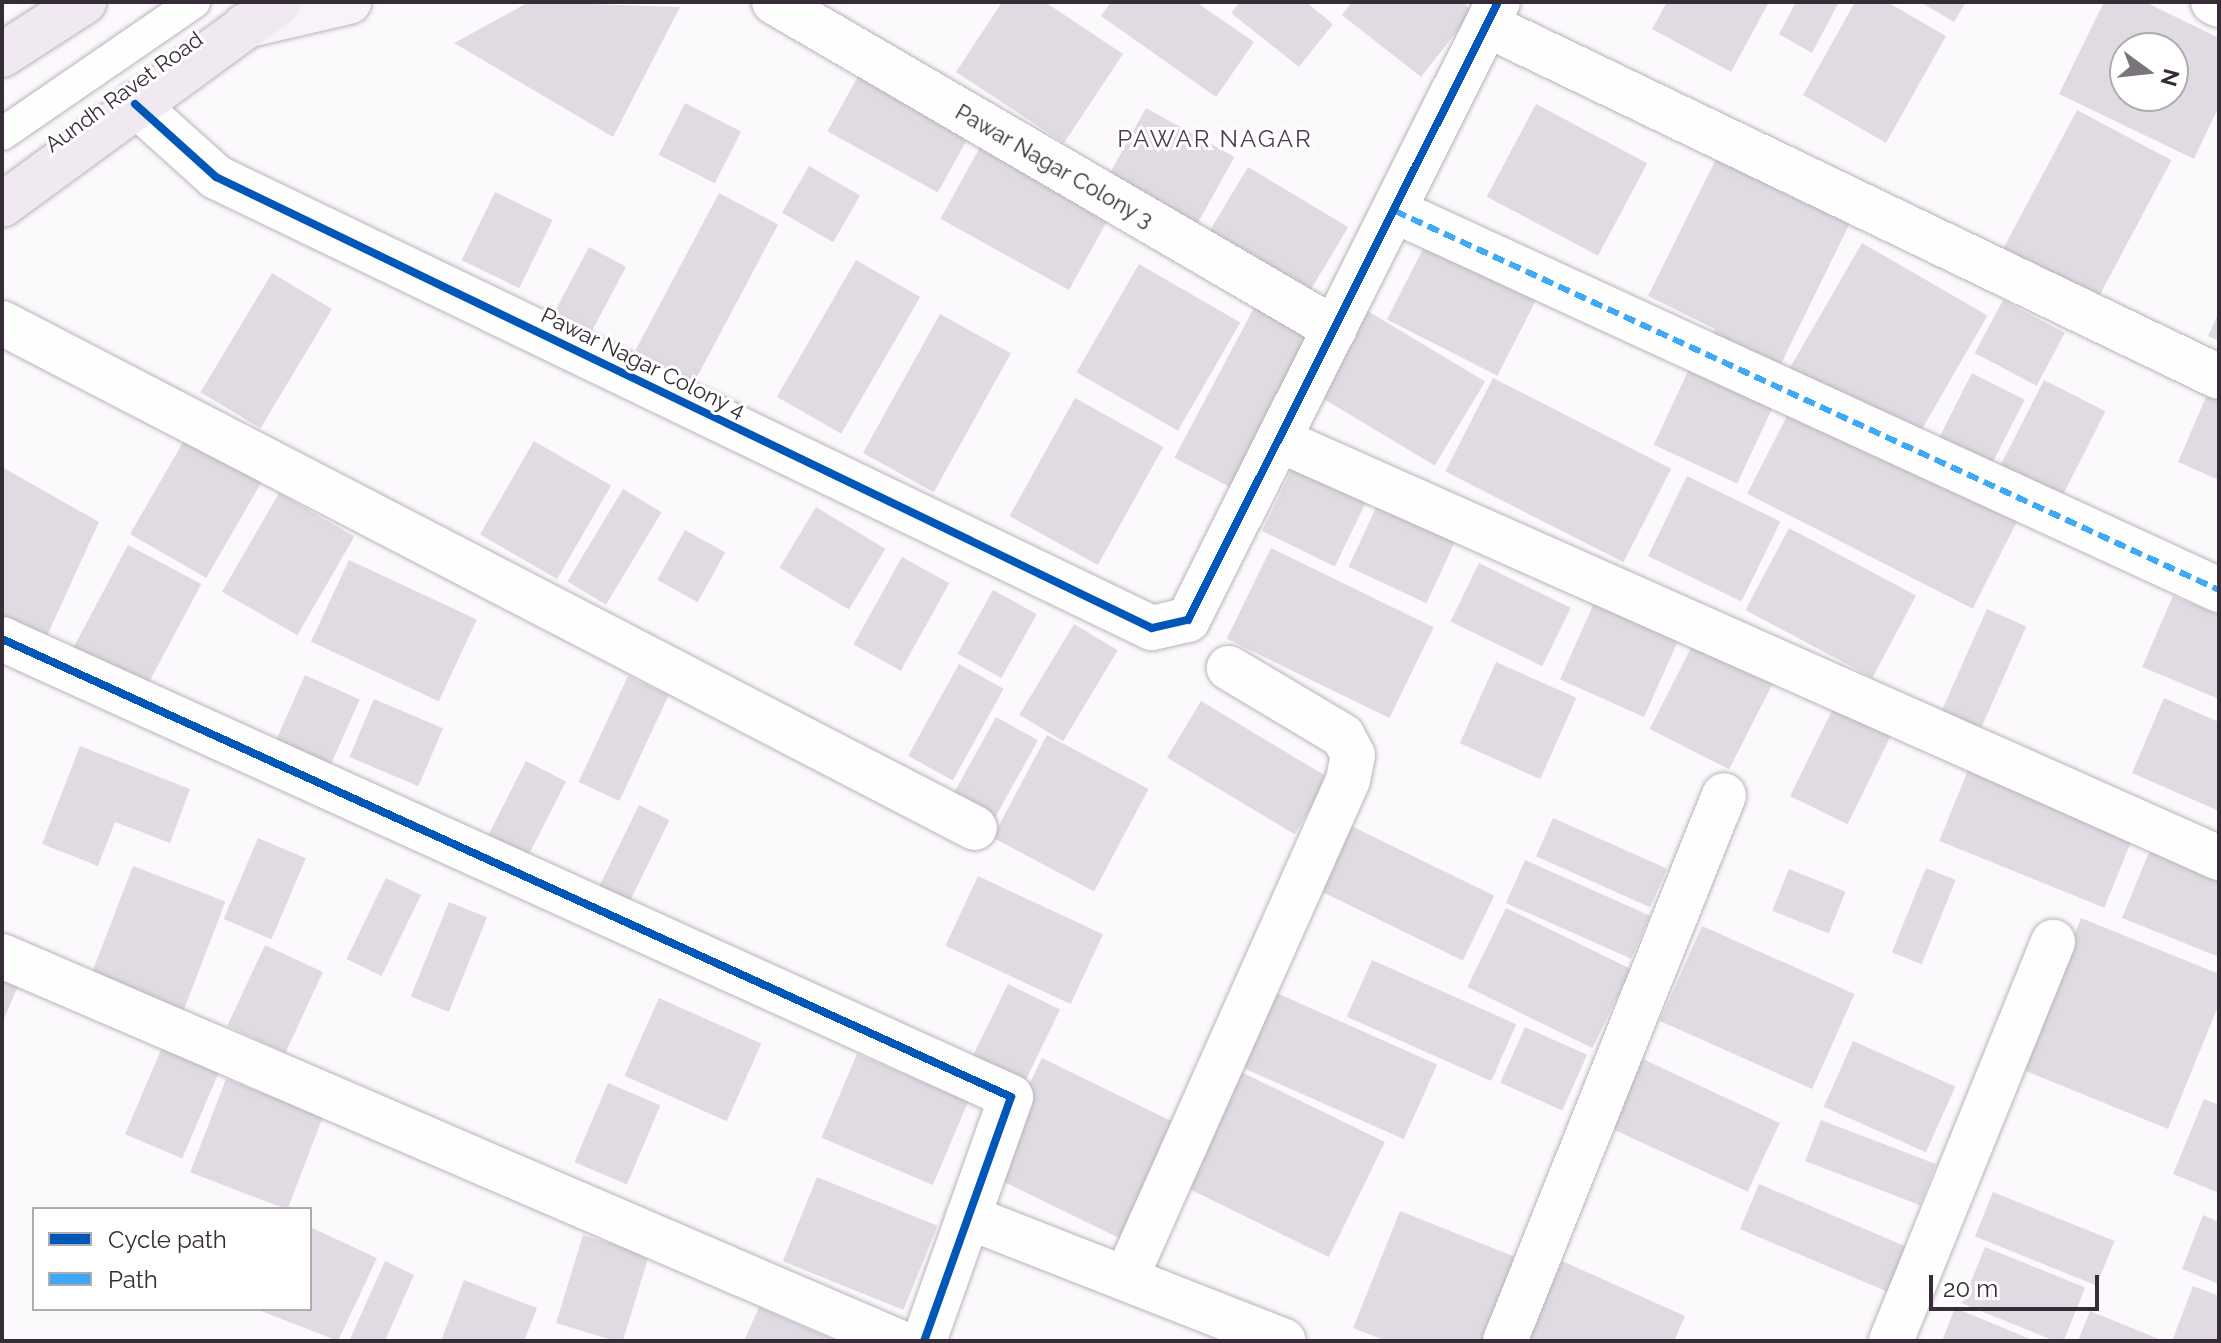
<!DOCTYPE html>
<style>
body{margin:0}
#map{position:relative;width:2221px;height:1343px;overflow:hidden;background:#fcf9fd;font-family:Raleway,sans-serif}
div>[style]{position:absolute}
.building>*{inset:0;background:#e0dbe2;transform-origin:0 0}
.roads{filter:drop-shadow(0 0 2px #b9b4ba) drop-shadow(0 0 2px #b9b4ba)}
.lane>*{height:32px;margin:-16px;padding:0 16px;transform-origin:16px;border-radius:16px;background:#fffeff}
.street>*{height:44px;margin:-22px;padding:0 22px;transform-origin:22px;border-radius:22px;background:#fffeff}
.secondary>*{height:44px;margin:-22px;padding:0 22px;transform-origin:22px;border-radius:22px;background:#f7f3f8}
.primary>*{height:44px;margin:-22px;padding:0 22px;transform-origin:22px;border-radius:22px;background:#f0e9f1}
.quiet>*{height:6px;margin-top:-3px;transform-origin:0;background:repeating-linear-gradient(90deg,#3fa9f5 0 12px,transparent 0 18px)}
.cycleway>*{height:8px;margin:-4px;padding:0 4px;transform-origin:4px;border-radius:4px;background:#0057b8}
span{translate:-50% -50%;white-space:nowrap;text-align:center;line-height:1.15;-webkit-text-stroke:6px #fff;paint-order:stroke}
.street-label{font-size:22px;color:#362c37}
.neighbourhood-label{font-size:24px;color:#4f3b51;letter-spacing:2px}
.frame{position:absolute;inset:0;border:4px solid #362c37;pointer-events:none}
.legend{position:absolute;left:32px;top:1207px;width:280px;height:104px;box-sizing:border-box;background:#fff;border:2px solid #afabaf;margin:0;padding:10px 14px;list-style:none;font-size:24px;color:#362c37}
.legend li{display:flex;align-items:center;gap:16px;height:40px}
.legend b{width:40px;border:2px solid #afabaf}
.north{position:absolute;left:2109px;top:32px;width:80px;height:80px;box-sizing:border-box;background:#fff;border:2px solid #afabaf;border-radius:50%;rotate:105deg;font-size:22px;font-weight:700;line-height:32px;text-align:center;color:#362c37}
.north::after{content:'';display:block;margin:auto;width:28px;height:36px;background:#7b747c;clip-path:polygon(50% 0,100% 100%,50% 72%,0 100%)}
.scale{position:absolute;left:1929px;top:1275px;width:170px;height:36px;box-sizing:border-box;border:4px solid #362c37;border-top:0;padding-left:10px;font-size:24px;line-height:28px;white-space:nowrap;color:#362c37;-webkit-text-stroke:6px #fff;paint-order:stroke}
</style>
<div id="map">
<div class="building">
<i style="clip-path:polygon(529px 2px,680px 7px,613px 137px,454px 43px)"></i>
<i style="clip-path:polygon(1002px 2px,1045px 2px,1123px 54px,1064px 143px,956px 72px)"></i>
<i style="clip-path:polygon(1111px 2px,1196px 2px,1254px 42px,1216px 97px,1101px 16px)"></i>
<i style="clip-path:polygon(1240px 2px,1306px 2px,1333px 24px,1299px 67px,1231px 13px)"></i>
<i style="clip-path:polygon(1352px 2px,1462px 2px,1473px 11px,1421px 77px,1342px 15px)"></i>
<i style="clip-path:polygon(1667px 2px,1769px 2px,1731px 72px,1652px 29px)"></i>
<i style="clip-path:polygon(1796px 2px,1839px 2px,1812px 53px,1779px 34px)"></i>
<i style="clip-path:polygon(1855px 2px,1887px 2px,1946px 36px,1886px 143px,1803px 95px)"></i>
<i style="clip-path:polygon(1920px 2px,1966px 2px,1954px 22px)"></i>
<i style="clip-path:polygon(evenodd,2104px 2px,2145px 2px,2219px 38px,2219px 106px,2194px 159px,2059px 94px,2104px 2px,2125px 48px,2173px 48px,2173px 96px,2125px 96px,2125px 48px)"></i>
<i style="left:861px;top:71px;width:126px;height:69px;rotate:29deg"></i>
<i style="left:685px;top:103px;width:63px;height:58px;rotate:27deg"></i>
<i style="left:1536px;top:104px;width:126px;height:105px;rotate:28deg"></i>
<i style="left:1146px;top:108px;width:101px;height:90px;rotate:29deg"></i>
<i style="left:2077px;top:110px;width:107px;height:157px;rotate:28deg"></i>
<i style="left:984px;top:140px;width:147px;height:90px;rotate:29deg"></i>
<i style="clip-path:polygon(1717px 157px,1850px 223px,1774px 378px,1707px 345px,1715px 329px,1648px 296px)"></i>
<i style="left:809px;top:166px;width:59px;height:54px;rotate:30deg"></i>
<i style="left:1248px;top:167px;width:117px;height:88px;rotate:31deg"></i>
<i style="left:495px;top:192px;width:64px;height:76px;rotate:26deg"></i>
<i style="left:719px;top:193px;width:67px;height:178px;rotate:28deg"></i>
<i style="left:1431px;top:233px;width:124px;height:97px;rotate:27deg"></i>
<i style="left:1862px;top:243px;width:145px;height:153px;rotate:30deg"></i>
<i style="left:589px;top:247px;width:42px;height:87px;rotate:28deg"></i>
<i style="left:856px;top:260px;width:74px;height:158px;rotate:30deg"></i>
<i style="left:1139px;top:264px;width:117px;height:125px;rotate:30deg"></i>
<i style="left:272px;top:273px;width:70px;height:139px;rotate:31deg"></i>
<i style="left:2003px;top:300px;width:70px;height:60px;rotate:28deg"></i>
<i style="left:1256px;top:304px;width:71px;height:174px;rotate:28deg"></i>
<i style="left:1366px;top:310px;width:139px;height:98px;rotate:31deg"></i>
<i style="clip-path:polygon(2219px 312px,2219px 341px,2208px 336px)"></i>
<i style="left:940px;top:314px;width:81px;height:159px;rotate:29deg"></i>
<i style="left:1696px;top:354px;width:92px;height:100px;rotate:25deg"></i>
<i style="left:1972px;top:373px;width:59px;height:80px;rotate:27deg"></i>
<i style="left:1493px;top:378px;width:200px;height:105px;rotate:27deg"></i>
<i style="left:2044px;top:380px;width:69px;height:101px;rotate:27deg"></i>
<i style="clip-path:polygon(2209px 390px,2219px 394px,2219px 480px,2178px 462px)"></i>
<i style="left:1075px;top:398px;width:101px;height:135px;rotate:29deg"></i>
<i style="left:1794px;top:402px;width:253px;height:103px;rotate:27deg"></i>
<i style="left:186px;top:437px;width:88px;height:112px;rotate:30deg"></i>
<i style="left:534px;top:441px;width:89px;height:108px;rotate:30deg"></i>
<i style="left:1297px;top:459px;width:81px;height:80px;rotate:26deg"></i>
<i style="clip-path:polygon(2px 467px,99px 522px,45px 640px,2px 617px)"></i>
<i style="left:1687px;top:476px;width:104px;height:89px;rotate:26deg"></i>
<i style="left:623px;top:489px;width:45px;height:108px;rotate:31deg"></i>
<i style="left:279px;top:493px;width:87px;height:114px;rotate:30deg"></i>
<i style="left:1381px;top:497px;width:86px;height:77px;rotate:25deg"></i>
<i style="left:816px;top:507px;width:81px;height:71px;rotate:31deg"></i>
<i style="left:1789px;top:528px;width:144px;height:93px;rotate:28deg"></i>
<i style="left:685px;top:530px;width:46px;height:57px;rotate:29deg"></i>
<i style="left:128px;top:545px;width:83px;height:119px;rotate:28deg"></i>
<i style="left:1271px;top:548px;width:181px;height:101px;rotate:26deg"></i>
<i style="left:902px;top:557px;width:54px;height:100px;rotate:29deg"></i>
<i style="left:349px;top:560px;width:141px;height:90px;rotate:25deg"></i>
<i style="left:1479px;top:563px;width:102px;height:65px;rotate:26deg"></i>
<i style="left:993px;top:590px;width:50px;height:73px;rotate:29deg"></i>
<i style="clip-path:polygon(2173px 596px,2219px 615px,2219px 699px,2142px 667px)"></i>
<i style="left:1595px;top:601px;width:92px;height:86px;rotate:24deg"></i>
<i style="left:1987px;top:609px;width:43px;height:113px;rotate:24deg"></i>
<i style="left:1074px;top:624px;width:51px;height:106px;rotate:31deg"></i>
<i style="left:1696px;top:638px;width:89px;height:102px;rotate:27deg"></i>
<i style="left:1496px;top:662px;width:88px;height:89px;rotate:24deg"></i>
<i style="left:959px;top:664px;width:51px;height:105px;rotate:29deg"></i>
<i style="left:305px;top:675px;width:60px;height:89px;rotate:24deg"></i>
<i style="left:628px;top:676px;width:45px;height:117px;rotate:25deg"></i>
<i style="clip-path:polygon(2164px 698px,2219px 722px,2219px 811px,2132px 773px)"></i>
<i style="left:374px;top:699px;width:75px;height:63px;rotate:23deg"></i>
<i style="left:1837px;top:700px;width:64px;height:107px;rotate:26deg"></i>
<i style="left:1201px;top:701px;width:149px;height:66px;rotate:31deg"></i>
<i style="left:996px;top:717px;width:48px;height:101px;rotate:29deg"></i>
<i style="left:1047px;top:735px;width:115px;height:116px;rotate:28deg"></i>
<i style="clip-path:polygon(80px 746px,190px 789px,170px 843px,115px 822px,98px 866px,42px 844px)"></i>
<i style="left:526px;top:761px;width:45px;height:88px;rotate:27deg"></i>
<i style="left:1970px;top:765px;width:178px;height:82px;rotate:22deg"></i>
<i style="left:639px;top:805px;width:34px;height:98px;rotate:26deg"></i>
<i style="left:1553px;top:818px;width:125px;height:42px;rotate:24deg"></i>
<i style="left:1337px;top:819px;width:175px;height:72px;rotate:26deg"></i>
<i style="left:258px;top:838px;width:52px;height:88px;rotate:23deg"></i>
<i style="clip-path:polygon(2154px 840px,2219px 867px,2219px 957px,2122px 918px)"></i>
<i style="left:1525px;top:860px;width:137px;height:47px;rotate:24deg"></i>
<i style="left:133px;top:866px;width:99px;height:119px;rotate:21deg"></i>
<i style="left:1926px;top:868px;width:32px;height:91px;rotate:22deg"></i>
<i style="left:1789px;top:869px;width:61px;height:45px;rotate:22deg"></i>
<i style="left:978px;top:876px;width:138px;height:77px;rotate:25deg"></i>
<i style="left:386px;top:878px;width:39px;height:90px;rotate:26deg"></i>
<i style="left:449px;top:902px;width:41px;height:102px;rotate:22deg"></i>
<i style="left:1506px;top:908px;width:139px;height:88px;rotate:26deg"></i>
<i style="clip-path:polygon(2081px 918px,2219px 974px,2219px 1004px,2168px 1129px,2021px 1069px)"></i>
<i style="left:1702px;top:926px;width:167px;height:104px;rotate:24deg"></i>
<i style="left:265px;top:945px;width:64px;height:89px;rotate:25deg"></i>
<i style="left:1372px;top:960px;width:158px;height:62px;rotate:24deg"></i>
<i style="clip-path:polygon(2px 977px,19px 984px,2px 1023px)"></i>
<i style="left:1008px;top:984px;width:58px;height:96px;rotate:26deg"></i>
<i style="left:1270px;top:990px;width:183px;height:82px;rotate:24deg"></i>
<i style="left:659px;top:998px;width:112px;height:85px;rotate:24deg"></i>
<i style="left:1525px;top:1027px;width:68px;height:61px;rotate:24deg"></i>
<i style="left:1853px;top:1041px;width:112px;height:72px;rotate:24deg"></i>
<i style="left:163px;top:1045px;width:62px;height:97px;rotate:23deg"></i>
<i style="left:857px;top:1054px;width:121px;height:91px;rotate:23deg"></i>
<i style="left:1632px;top:1054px;width:163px;height:76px;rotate:25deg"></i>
<i style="left:1042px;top:1058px;width:159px;height:128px;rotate:26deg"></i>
<i style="left:1233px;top:1068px;width:169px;height:128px;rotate:26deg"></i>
<i style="left:226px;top:1079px;width:104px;height:100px;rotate:21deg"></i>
<i style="left:608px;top:1083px;width:57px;height:86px;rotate:23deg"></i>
<i style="clip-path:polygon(2204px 1099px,2219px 1105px,2219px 1193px,2173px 1174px)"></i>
<i style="left:1821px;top:1120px;width:123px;height:44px;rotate:21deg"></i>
<i style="left:817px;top:1177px;width:130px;height:91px;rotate:22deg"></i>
<i style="left:1759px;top:1184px;width:168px;height:49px;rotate:23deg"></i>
<i style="left:1993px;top:1192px;width:131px;height:48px;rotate:22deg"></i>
<i style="clip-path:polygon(1400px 1211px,1523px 1260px,1490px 1341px,1386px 1341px,1353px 1328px)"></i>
<i style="clip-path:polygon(2203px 1215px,2219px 1222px,2219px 1284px,2182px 1269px)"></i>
<i style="clip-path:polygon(310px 1227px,377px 1258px,338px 1341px,256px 1309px,310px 1309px)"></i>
<i style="left:583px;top:1235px;width:69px;height:92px;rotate:17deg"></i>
<i style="left:1985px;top:1247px;width:108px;height:61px;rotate:22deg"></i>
<i style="clip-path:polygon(385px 1261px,414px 1275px,385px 1341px,349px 1341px)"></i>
<i style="clip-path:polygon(1562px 1261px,1685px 1316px,1674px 1341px,1526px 1341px)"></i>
<i style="clip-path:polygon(464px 1280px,537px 1308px,524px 1341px,441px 1341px)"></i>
<i style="clip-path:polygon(2193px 1286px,2219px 1296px,2219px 1341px,2172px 1341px)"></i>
<i style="clip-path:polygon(759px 1307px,836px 1341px,744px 1341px)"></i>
<i style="clip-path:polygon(1955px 1308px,2035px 1341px,1942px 1341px)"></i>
<i style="clip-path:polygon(2090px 1311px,2164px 1341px,2078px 1341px)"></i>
</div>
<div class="roads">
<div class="lane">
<i style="left:2px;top:134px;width:233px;rotate:-34.5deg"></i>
</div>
<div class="street">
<i style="left:774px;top:2px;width:649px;rotate:30.24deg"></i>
<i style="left:2213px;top:2px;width:7px;rotate:27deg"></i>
<i style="left:1487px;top:25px;width:812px;rotate:25.68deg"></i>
<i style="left:135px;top:104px;width:109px;rotate:42deg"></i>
<i style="left:216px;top:177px;width:1039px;rotate:25.73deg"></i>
<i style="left:1152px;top:628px;width:37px;rotate:-13deg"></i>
<i style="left:1188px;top:620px;width:691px;rotate:-63.36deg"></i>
<i style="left:1395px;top:211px;width:907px;rotate:24.7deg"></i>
<i style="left:2px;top:323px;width:1096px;rotate:27.43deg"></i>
<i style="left:1279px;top:440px;width:1029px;rotate:23.97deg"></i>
<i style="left:2px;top:639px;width:1108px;rotate:24.41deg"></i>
<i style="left:1011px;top:1097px;width:259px;rotate:109.6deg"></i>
<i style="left:2px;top:956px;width:974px;rotate:23.28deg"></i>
<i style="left:968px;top:1217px;width:339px;rotate:21.4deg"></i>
<i style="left:1127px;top:1276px;width:543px;rotate:-65.98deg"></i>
<i style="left:1348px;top:780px;width:25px;rotate:-79deg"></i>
<i style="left:1353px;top:755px;width:21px;rotate:-118deg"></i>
<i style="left:1343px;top:736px;width:133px;rotate:-149.2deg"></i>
<i style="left:1505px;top:1341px;width:588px;rotate:-68.14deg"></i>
<i style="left:1891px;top:1341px;width:431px;rotate:-67.9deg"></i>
</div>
<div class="secondary">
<i style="left:245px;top:26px;width:107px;rotate:-13deg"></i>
</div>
<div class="primary">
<i style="left:2px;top:55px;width:98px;rotate:-32.9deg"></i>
<i style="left:2px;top:205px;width:343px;rotate:-36.2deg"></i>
</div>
</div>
<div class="quiet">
<i style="left:1395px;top:211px;width:907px;rotate:24.7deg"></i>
</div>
<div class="cycleway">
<i style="left:135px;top:104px;width:109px;rotate:42deg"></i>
<i style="left:216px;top:177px;width:1039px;rotate:25.73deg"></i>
<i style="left:1152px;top:628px;width:37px;rotate:-13deg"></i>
<i style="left:1188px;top:620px;width:691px;rotate:-63.36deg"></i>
<i style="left:2px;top:639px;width:1108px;rotate:24.41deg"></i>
<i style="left:1011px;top:1097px;width:259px;rotate:109.6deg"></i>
</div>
<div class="street-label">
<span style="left:124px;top:92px;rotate:-36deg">Aundh Ravet Road</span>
<span style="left:1054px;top:166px;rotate:30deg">Pawar Nagar Colony 3</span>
<span style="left:643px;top:363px;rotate:26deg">Pawar Nagar Colony 4</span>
</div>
<div class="neighbourhood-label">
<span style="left:1215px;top:139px">PAWAR NAGAR</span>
</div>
<div class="frame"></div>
<ul class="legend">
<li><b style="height:10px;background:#0057b8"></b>Cycle path</li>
<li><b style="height:10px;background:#3fa9f5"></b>Path</li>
</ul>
<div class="north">N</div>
<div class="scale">20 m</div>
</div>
